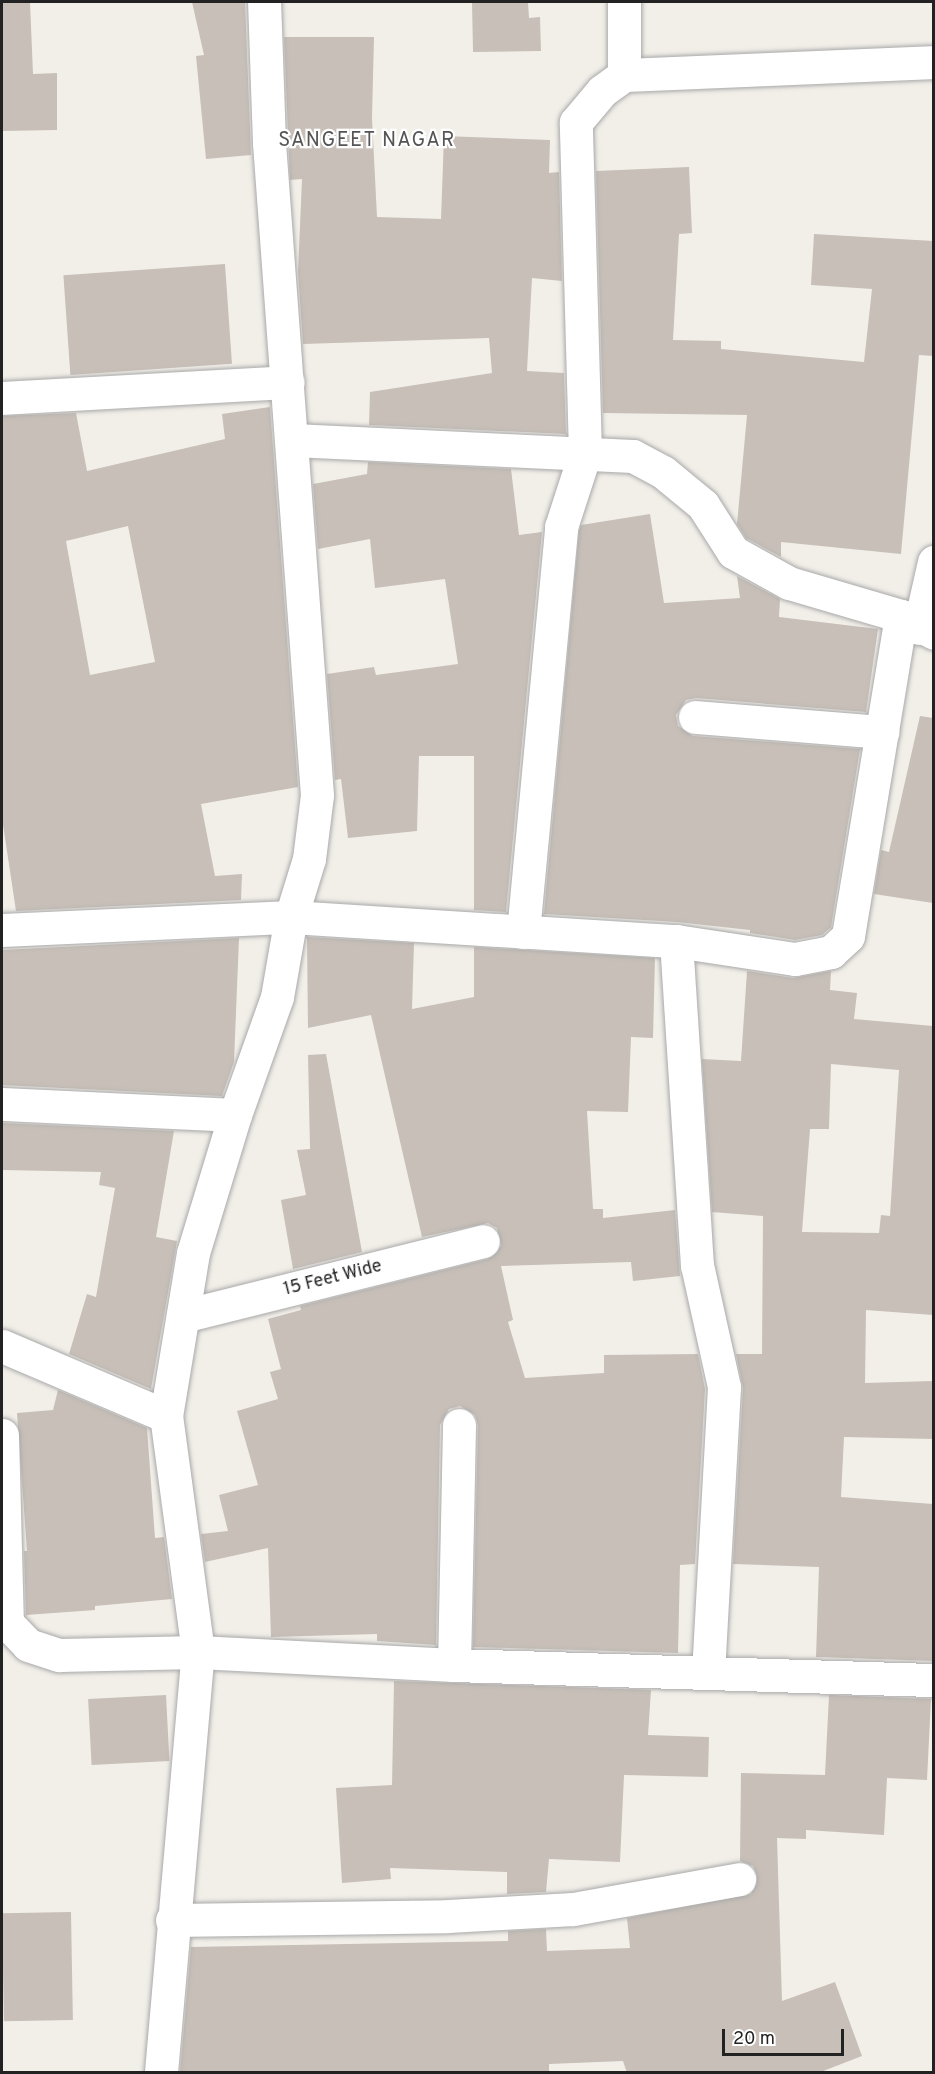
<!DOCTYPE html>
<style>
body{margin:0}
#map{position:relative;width:935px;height:2074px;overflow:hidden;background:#f2efe9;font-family:Overpass,sans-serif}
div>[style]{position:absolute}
.building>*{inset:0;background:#c7bfb8;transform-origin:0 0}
.roads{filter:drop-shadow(0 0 2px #a9a9a9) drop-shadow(0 0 2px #a9a9a9)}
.minor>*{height:33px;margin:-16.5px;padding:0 16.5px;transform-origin:16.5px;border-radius:16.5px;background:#fff}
span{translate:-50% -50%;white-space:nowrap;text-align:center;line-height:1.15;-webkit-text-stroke:4.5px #fff;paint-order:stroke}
.street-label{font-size:18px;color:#222}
.neighbourhood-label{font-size:20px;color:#555;letter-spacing:1.5px}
.frame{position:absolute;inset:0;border:3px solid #222;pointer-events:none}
.scale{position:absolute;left:722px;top:2029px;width:122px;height:27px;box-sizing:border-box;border:3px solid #222;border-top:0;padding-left:8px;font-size:18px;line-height:21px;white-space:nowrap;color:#222;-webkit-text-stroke:4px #fff;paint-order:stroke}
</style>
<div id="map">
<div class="building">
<i style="clip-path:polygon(2px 2px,30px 2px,33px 74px,57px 73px,57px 130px,2px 131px)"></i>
<i style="clip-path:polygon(192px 2px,245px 2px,251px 155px,206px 159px,196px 56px,204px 55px)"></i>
<i style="clip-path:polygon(472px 2px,528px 2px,529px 18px,540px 17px,541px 51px,473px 52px)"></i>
<i style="clip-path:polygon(284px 37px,374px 37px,372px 118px,377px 217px,441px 219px,444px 136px,550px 140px,549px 173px,559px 172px,562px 281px,532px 278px,527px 371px,564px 373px,566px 434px,369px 425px,370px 392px,492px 373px,489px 338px,303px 344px,298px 272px,302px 179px,290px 180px)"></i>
<i style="clip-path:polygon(689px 167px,692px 233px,679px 234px,673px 340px,721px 341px,721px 349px,864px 362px,872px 289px,811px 285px,814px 234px,933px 241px,933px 356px,919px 355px,901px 554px,781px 542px,781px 557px,746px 538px,737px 524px,747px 415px,603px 413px,596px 171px)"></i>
<i style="left:225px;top:264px;width:100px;height:162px;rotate:86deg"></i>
<i style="clip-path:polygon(evenodd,270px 407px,298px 787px,201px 804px,215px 876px,242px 874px,241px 900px,16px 911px,2px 818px,2px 416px,76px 413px,87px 471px,225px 439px,222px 414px,270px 407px,128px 526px,155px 662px,90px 675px,66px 541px,128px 526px)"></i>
<i style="clip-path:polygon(368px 462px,511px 469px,519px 535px,542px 532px,506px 912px,474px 910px,474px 756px,419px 756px,417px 831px,348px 838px,341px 779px,335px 780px,327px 674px,374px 667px,376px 675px,458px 664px,445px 579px,375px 588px,370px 539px,318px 549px,313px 484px,367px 474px)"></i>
<i style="clip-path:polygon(650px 514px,664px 603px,740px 598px,737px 576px,780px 599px,779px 617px,878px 629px,866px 712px,696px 698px,686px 700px,676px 715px,678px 726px,693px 736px,860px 749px,831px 927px,822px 935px,795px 940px,750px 933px,750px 930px,677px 922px,544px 914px,579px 531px,581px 525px)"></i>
<i style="clip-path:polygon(920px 716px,933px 718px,933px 903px,874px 894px,881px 850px,889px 852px)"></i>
<i style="clip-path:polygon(307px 937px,414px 943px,412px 1009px,474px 997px,474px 947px,655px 958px,653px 1038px,631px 1037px,628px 1112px,587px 1111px,593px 1209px,603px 1209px,603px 1218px,675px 1210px,680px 1276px,633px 1281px,631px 1262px,501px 1266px,513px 1320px,508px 1322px,525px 1378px,604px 1373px,604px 1355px,698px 1354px,705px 1389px,695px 1564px,680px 1565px,678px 1653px,473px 1647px,478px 1425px,475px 1415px,460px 1406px,449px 1409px,440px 1425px,436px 1645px,377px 1641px,377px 1634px,271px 1637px,268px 1548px,205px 1562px,201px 1534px,228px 1531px,219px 1495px,258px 1485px,237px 1411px,278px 1399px,270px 1372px,281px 1369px,268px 1319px,301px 1310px,300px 1306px,488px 1259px,501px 1246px,497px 1228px,488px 1223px,422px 1237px,371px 1015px,308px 1028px)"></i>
<i style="clip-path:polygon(239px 938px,234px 1062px,222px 1096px,2px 1085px,2px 950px)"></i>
<i style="clip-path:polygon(evenodd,747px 971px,793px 978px,831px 971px,830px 990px,857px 993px,854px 1019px,933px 1026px,933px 1315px,866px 1310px,865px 1383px,933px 1381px,933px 1439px,844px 1437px,841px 1497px,933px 1504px,933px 1661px,816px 1657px,819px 1567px,733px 1564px,743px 1388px,736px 1354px,762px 1354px,763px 1216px,712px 1212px,702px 1059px,741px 1061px,747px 971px,831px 1064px,899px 1070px,890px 1216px,881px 1215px,879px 1233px,802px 1232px,810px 1129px,829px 1129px,831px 1064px)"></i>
<i style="clip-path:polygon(326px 1054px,362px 1252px,293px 1269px,281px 1200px,306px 1195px,297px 1150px,310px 1149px,308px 1055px)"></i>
<i style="clip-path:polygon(2px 1123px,174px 1131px,156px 1237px,177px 1241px,151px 1389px,69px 1354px,87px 1294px,96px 1297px,115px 1188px,99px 1185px,101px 1172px,2px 1170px)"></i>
<i style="clip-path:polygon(58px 1390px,147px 1428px,155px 1538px,164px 1537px,172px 1599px,95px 1606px,95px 1610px,26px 1615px,24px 1551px,27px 1551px,17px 1413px,53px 1410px)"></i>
<i style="clip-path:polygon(394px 1681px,651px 1690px,648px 1735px,709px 1737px,708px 1777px,624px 1775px,620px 1862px,549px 1859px,546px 1892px,507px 1894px,507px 1872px,390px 1868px,391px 1879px,342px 1883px,336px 1788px,392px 1785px)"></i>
<i style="left:166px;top:1695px;width:66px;height:78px;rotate:87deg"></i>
<i style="clip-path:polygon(829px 1695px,931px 1699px,927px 1780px,887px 1778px,884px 1835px,806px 1830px,806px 1839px,777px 1838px,782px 2001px,835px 1982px,862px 2056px,818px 2073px,627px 2073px,623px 2061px,549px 2064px,549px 2073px,180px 2073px,191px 1947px,508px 1941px,508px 1931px,546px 1929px,547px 1951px,630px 1948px,627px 1918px,751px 1894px,757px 1876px,753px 1866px,740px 1861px,741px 1773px,825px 1775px)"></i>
<i style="left:71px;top:1912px;width:108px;height:69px;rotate:89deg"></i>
</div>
<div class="roads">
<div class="minor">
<i style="left:624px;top:2px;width:73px;rotate:90deg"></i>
<i style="left:624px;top:75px;width:310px;rotate:-2.4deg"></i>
<i style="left:2px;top:398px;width:286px;rotate:-3.2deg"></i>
<i style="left:293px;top:440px;width:340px;rotate:2.7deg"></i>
<i style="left:633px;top:456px;width:34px;rotate:28deg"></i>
<i style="left:663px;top:472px;width:52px;rotate:39.5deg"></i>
<i style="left:703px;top:505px;width:56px;rotate:57.4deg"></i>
<i style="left:733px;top:552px;width:64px;rotate:29deg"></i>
<i style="left:789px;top:583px;width:117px;rotate:16.4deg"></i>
<i style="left:919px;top:628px;width:68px;rotate:-77.2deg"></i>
<i style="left:695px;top:717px;width:188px;rotate:4.6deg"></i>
<i style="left:2px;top:930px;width:289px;rotate:-2.6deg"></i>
<i style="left:291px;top:917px;width:386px;rotate:3.6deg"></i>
<i style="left:676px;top:941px;width:120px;rotate:8.6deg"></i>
<i style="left:795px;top:959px;width:37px;rotate:-11deg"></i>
<i style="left:831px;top:952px;width:23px;rotate:-43deg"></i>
<i style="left:848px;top:936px;width:324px;rotate:-80.6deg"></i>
<i style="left:901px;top:616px;width:37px;rotate:27deg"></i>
<i style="left:523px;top:932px;width:407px;rotate:-84.6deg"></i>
<i style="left:561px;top:527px;width:78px;rotate:-72deg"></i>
<i style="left:585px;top:453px;width:331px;rotate:-91.6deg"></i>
<i style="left:576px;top:122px;width:40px;rotate:-50deg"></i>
<i style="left:602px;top:91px;width:27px;rotate:-36deg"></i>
<i style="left:676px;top:941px;width:325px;rotate:86.3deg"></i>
<i style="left:697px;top:1265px;width:125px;rotate:77.5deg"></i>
<i style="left:724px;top:1387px;width:285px;rotate:93.2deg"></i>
<i style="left:2px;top:1104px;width:233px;rotate:2.7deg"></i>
<i style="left:183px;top:1316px;width:309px;rotate:-14deg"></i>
<i style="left:2px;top:1346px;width:178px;rotate:23.1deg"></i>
<i style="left:2px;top:1435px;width:188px;rotate:88.5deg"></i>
<i style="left:7px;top:1623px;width:30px;rotate:46deg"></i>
<i style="left:28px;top:1645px;width:33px;rotate:18deg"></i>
<i style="left:59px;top:1655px;width:139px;rotate:-1.2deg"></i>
<i style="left:198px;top:1652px;width:256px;rotate:2.9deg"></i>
<i style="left:454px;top:1665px;width:480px;rotate:1.8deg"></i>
<i style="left:454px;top:1665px;width:240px;rotate:-88.8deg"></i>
<i style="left:172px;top:1920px;width:276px;rotate:-0.8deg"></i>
<i style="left:448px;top:1916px;width:125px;rotate:-3.2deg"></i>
<i style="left:573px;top:1909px;width:169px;rotate:-10.2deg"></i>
<i style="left:161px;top:2072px;width:422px;rotate:-85deg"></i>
<i style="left:198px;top:1652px;width:238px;rotate:-97.7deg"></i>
<i style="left:166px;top:1416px;width:165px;rotate:-80.6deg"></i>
<i style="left:193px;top:1253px;width:144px;rotate:-73.1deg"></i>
<i style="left:235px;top:1115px;width:125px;rotate:-70.4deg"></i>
<i style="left:277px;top:997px;width:81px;rotate:-80.1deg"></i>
<i style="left:291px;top:917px;width:61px;rotate:-72.8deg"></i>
<i style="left:309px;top:859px;width:64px;rotate:-82.9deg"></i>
<i style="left:317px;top:795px;width:654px;rotate:-94.21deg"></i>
<i style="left:269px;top:143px;width:141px;rotate:-92deg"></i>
</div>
</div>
<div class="street-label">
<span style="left:333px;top:1279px;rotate:-14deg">15 Feet Wide</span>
</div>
<div class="neighbourhood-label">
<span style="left:367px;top:141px">SANGEET NAGAR</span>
</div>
<div class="frame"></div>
<div class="scale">20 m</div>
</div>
